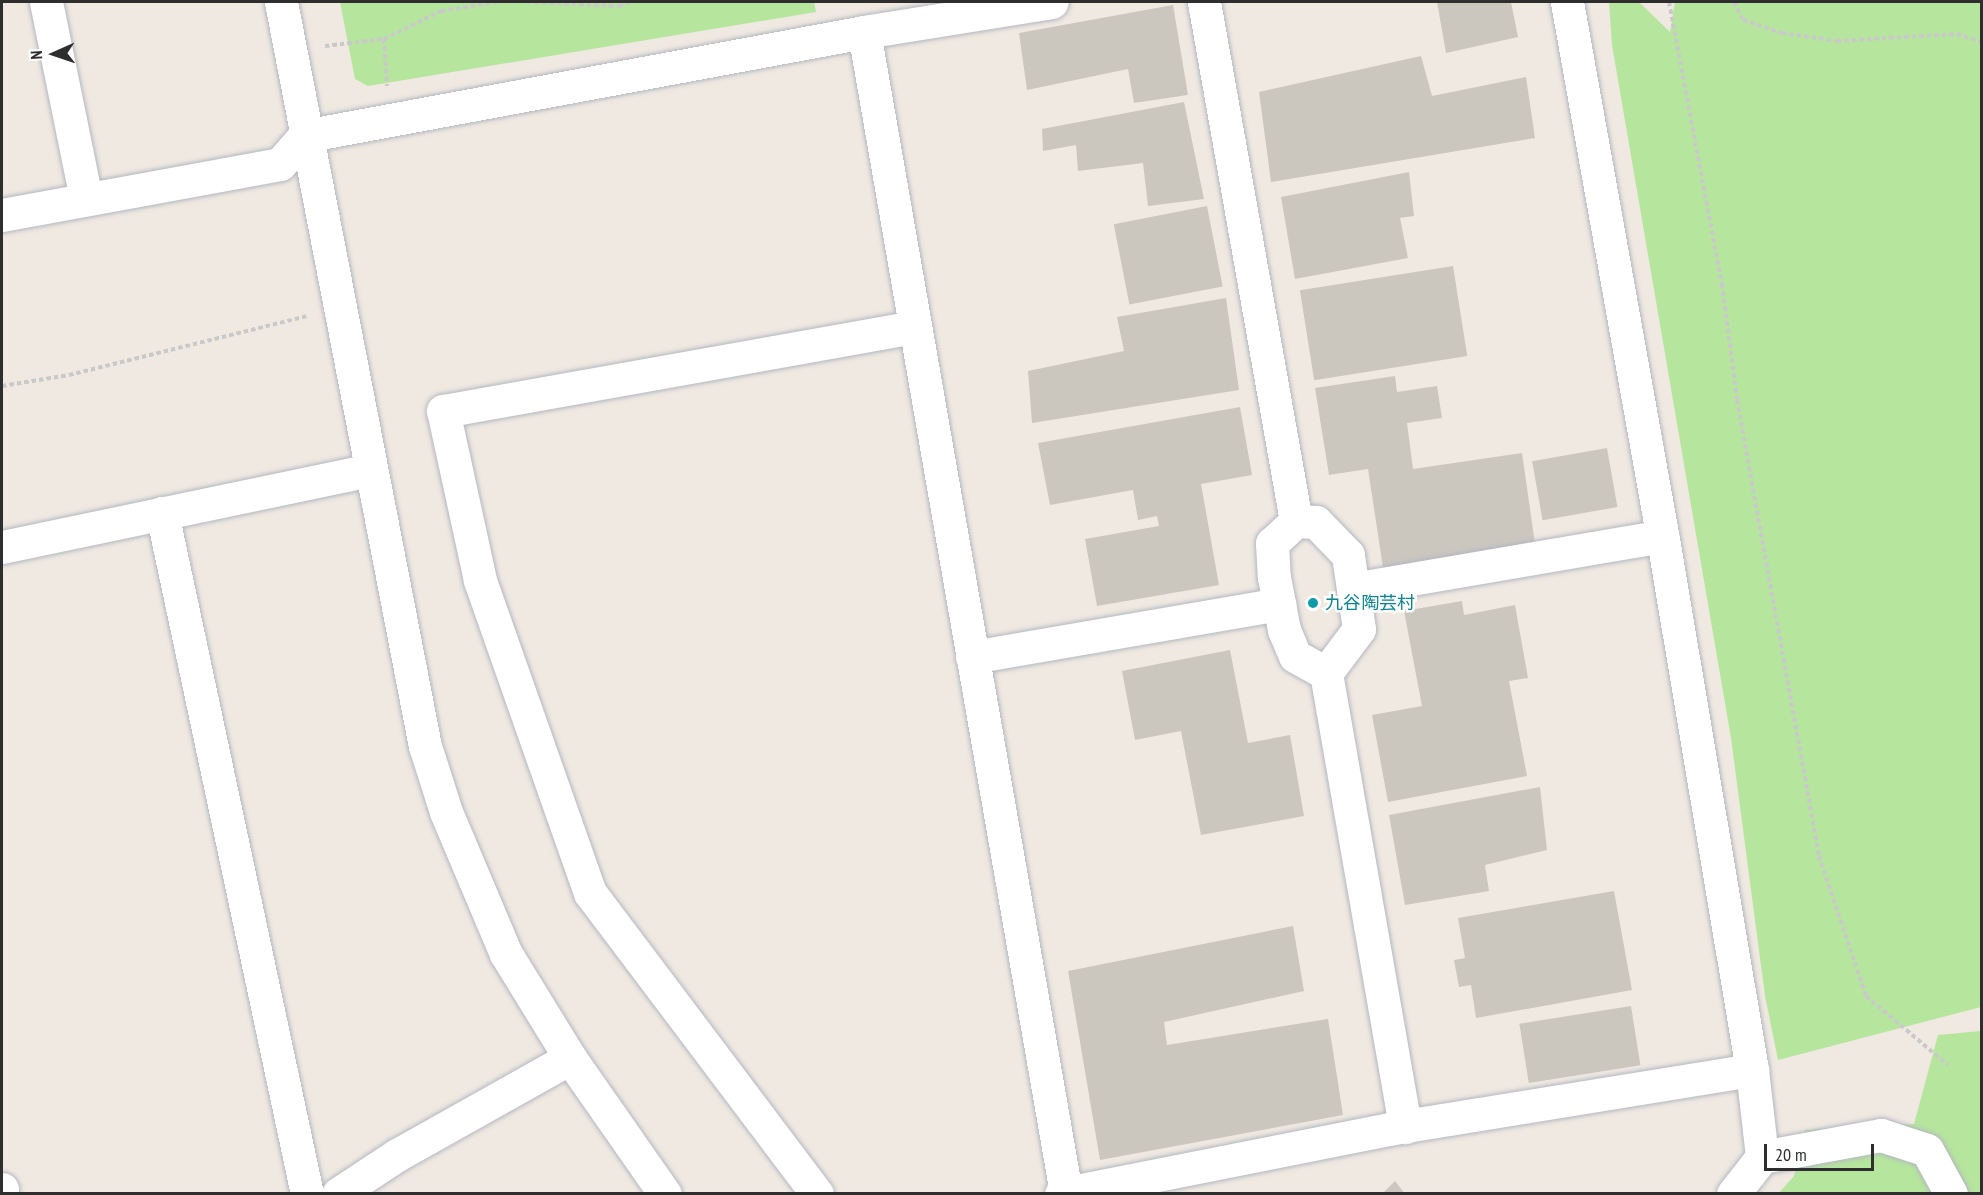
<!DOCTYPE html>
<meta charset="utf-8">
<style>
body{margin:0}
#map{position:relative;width:1983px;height:1195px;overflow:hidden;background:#efe9e1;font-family:"PT Sans Narrow","Noto Sans JP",sans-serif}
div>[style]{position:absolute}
.green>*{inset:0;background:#b6e59e}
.building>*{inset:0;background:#cbc7bf;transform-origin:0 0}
.path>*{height:4px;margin-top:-2px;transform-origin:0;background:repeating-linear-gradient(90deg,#c9c9c9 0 4.5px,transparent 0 7.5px)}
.roads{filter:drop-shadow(0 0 2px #b4b7c1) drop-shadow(0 0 2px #b4b7c1)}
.minor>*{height:33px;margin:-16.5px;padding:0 16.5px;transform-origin:16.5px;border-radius:16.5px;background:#fff}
.dots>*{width:16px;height:16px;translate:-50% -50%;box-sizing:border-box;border:3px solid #fff;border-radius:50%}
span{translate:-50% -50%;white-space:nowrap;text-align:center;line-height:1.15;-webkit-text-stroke:5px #fff;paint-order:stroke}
.culture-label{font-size:18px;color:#0d838f}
.left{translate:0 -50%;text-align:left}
.frame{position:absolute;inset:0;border:3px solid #2e2e2e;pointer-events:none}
.north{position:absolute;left:24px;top:24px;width:60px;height:60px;-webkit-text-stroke:4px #fff;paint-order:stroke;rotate:267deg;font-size:16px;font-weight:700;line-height:24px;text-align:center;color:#2e2e2e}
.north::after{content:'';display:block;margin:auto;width:21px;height:27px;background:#2e2e2e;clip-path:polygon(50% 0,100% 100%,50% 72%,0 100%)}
.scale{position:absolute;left:1764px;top:1144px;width:110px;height:27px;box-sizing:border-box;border:3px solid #2e2e2e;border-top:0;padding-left:8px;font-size:18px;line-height:21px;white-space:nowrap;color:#2e2e2e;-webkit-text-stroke:4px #fff;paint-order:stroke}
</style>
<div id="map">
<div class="green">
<i style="clip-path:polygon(340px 2px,814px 2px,816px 12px,368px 86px,355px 79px)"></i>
<i style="clip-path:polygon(1609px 2px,1639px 2px,1670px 32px,1675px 2px,1981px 2px,1981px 1007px,1778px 1060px,1765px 996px,1731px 738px,1612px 45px)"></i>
<i style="clip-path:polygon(1981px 1031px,1981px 1193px,1778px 1194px,1794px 1176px,1805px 1130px,1914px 1124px,1938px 1035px)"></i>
</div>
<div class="building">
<i style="clip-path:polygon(1437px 2px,1511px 2px,1518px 37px,1446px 53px)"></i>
<i style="clip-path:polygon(1173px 5px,1188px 95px,1134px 103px,1128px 69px,1027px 90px,1019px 33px)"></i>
<i style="clip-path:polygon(1421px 56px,1432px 96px,1526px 77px,1535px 138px,1271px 182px,1259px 92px)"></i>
<i style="clip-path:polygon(1184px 102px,1204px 199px,1148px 206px,1143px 163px,1078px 171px,1076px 145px,1043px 151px,1042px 129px)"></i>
<i style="clip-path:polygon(1409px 172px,1414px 216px,1400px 218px,1408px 258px,1295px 279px,1281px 197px)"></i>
<i style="left:1207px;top:206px;width:82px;height:95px;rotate:79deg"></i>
<i style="left:1453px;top:266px;width:91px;height:155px;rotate:81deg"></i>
<i style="clip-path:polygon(1226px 298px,1239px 390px,1032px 423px,1028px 371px,1124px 351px,1117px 317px)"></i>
<i style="clip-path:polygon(1395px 376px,1397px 392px,1437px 386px,1442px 418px,1407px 423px,1413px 469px,1522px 453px,1536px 551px,1384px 574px,1368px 469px,1329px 475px,1315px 388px)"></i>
<i style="clip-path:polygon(1240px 407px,1252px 475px,1201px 484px,1219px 585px,1097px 606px,1085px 539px,1159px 526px,1157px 516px,1138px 520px,1133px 490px,1050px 505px,1038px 443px)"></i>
<i style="left:1607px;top:448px;width:60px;height:76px;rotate:80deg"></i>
<i style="clip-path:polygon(1462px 601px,1464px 615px,1515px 605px,1528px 678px,1509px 681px,1527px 776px,1388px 802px,1372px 715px,1422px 706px,1404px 611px)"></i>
<i style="clip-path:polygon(1230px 650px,1248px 743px,1290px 735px,1304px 816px,1201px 835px,1181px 731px,1135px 740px,1122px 671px)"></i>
<i style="clip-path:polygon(1540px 787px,1547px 850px,1485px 865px,1489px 891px,1405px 905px,1389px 815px)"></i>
<i style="clip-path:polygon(1614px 891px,1632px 990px,1476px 1018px,1471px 985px,1459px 987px,1454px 960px,1465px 958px,1458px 918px)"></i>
<i style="clip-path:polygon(1293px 926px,1304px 991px,1164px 1022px,1167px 1045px,1328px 1019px,1343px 1115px,1100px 1160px,1068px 971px)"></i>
<i style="left:1631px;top:1006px;width:60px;height:113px;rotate:81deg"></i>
<i style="clip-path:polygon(1395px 1181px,1405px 1194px,1382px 1194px)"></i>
</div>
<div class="path">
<i style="left:527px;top:2px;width:92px;rotate:2.5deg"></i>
<i style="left:619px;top:6px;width:12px;rotate:-20deg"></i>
<i style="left:1669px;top:2px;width:287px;rotate:79.4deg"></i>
<i style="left:1722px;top:284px;width:117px;rotate:82.6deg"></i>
<i style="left:1737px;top:400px;width:463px;rotate:79.8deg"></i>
<i style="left:1819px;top:856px;width:148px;rotate:71.4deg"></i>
<i style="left:1866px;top:996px;width:107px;rotate:40.1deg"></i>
<i style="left:1734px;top:2px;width:20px;rotate:63deg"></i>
<i style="left:1743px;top:20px;width:41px;rotate:18.4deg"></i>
<i style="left:1782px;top:33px;width:56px;rotate:8.3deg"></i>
<i style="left:1837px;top:41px;width:120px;rotate:-3.3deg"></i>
<i style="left:1957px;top:34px;width:26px;rotate:18deg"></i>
<i style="left:384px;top:39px;width:47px;rotate:86.3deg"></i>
<i style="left:325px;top:46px;width:59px;rotate:-6.8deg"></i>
<i style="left:384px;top:39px;width:64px;rotate:-26.2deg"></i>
<i style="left:441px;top:11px;width:57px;rotate:-9.1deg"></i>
<i style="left:2px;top:386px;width:68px;rotate:-9.3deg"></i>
<i style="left:69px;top:375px;width:245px;rotate:-13.9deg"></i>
</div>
<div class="roads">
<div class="minor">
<i style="left:46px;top:2px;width:201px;rotate:78.5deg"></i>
<i style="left:281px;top:2px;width:758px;rotate:79.05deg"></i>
<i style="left:425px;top:746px;width:69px;rotate:72.3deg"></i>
<i style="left:446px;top:812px;width:154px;rotate:67.1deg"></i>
<i style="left:506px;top:954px;width:122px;rotate:58.4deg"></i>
<i style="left:570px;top:1058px;width:166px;rotate:55.1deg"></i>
<i style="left:1204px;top:2px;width:527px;rotate:79.95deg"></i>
<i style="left:1567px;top:2px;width:552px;rotate:79.87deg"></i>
<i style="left:1664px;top:545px;width:532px;rotate:80.48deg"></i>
<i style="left:1752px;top:1070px;width:88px;rotate:83.4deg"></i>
<i style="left:1762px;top:1157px;width:47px;rotate:128.1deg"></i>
<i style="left:864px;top:32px;width:1178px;rotate:80.13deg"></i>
<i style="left:2px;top:215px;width:283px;rotate:-10.4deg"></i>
<i style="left:280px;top:164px;width:37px;rotate:-49deg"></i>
<i style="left:304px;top:136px;width:570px;rotate:-10.52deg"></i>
<i style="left:864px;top:32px;width:190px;rotate:-9.1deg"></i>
<i style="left:162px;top:513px;width:696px;rotate:77.98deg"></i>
<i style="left:2px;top:547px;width:375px;rotate:-11.8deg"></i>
<i style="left:1353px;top:589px;width:314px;rotate:-9.7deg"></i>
<i style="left:972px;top:657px;width:312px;rotate:-9.8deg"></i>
<i style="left:1326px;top:673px;width:55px;rotate:-53.1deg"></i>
<i style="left:1359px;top:629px;width:75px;rotate:-98.5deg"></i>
<i style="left:1348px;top:555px;width:46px;rotate:-134.1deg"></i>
<i style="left:1316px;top:522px;width:20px;rotate:-177deg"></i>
<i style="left:1296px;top:521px;width:33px;rotate:137deg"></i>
<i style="left:1272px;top:543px;width:34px;rotate:87deg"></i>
<i style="left:1274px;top:577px;width:54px;rotate:79.3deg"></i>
<i style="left:1284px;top:630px;width:28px;rotate:67deg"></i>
<i style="left:1295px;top:656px;width:35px;rotate:29deg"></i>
<i style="left:1326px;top:673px;width:461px;rotate:80.1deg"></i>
<i style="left:1762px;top:1157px;width:121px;rotate:-10.5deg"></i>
<i style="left:1881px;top:1135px;width:48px;rotate:18.1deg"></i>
<i style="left:1927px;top:1150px;width:50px;rotate:61.4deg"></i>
<i style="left:2px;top:1189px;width:5px;rotate:90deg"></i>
<i style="left:338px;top:1194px;width:71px;rotate:-33.5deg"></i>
<i style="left:397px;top:1155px;width:198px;rotate:-29.3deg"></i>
<i style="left:817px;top:1194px;width:377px;rotate:-127deg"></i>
<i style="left:590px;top:893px;width:332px;rotate:-109.4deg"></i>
<i style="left:480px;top:580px;width:173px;rotate:-102.3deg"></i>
<i style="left:443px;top:411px;width:479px;rotate:-10.1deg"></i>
<i style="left:1061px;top:1194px;width:338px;rotate:-11.2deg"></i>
<i style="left:1393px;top:1128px;width:364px;rotate:-9.2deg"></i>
</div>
</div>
<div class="dots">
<i style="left:1313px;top:603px;background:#0f9aa8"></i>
</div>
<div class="culture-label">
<span class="left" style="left:1325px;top:603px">九谷陶芸村</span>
</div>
<div class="frame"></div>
<div class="north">N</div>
<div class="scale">20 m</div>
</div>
